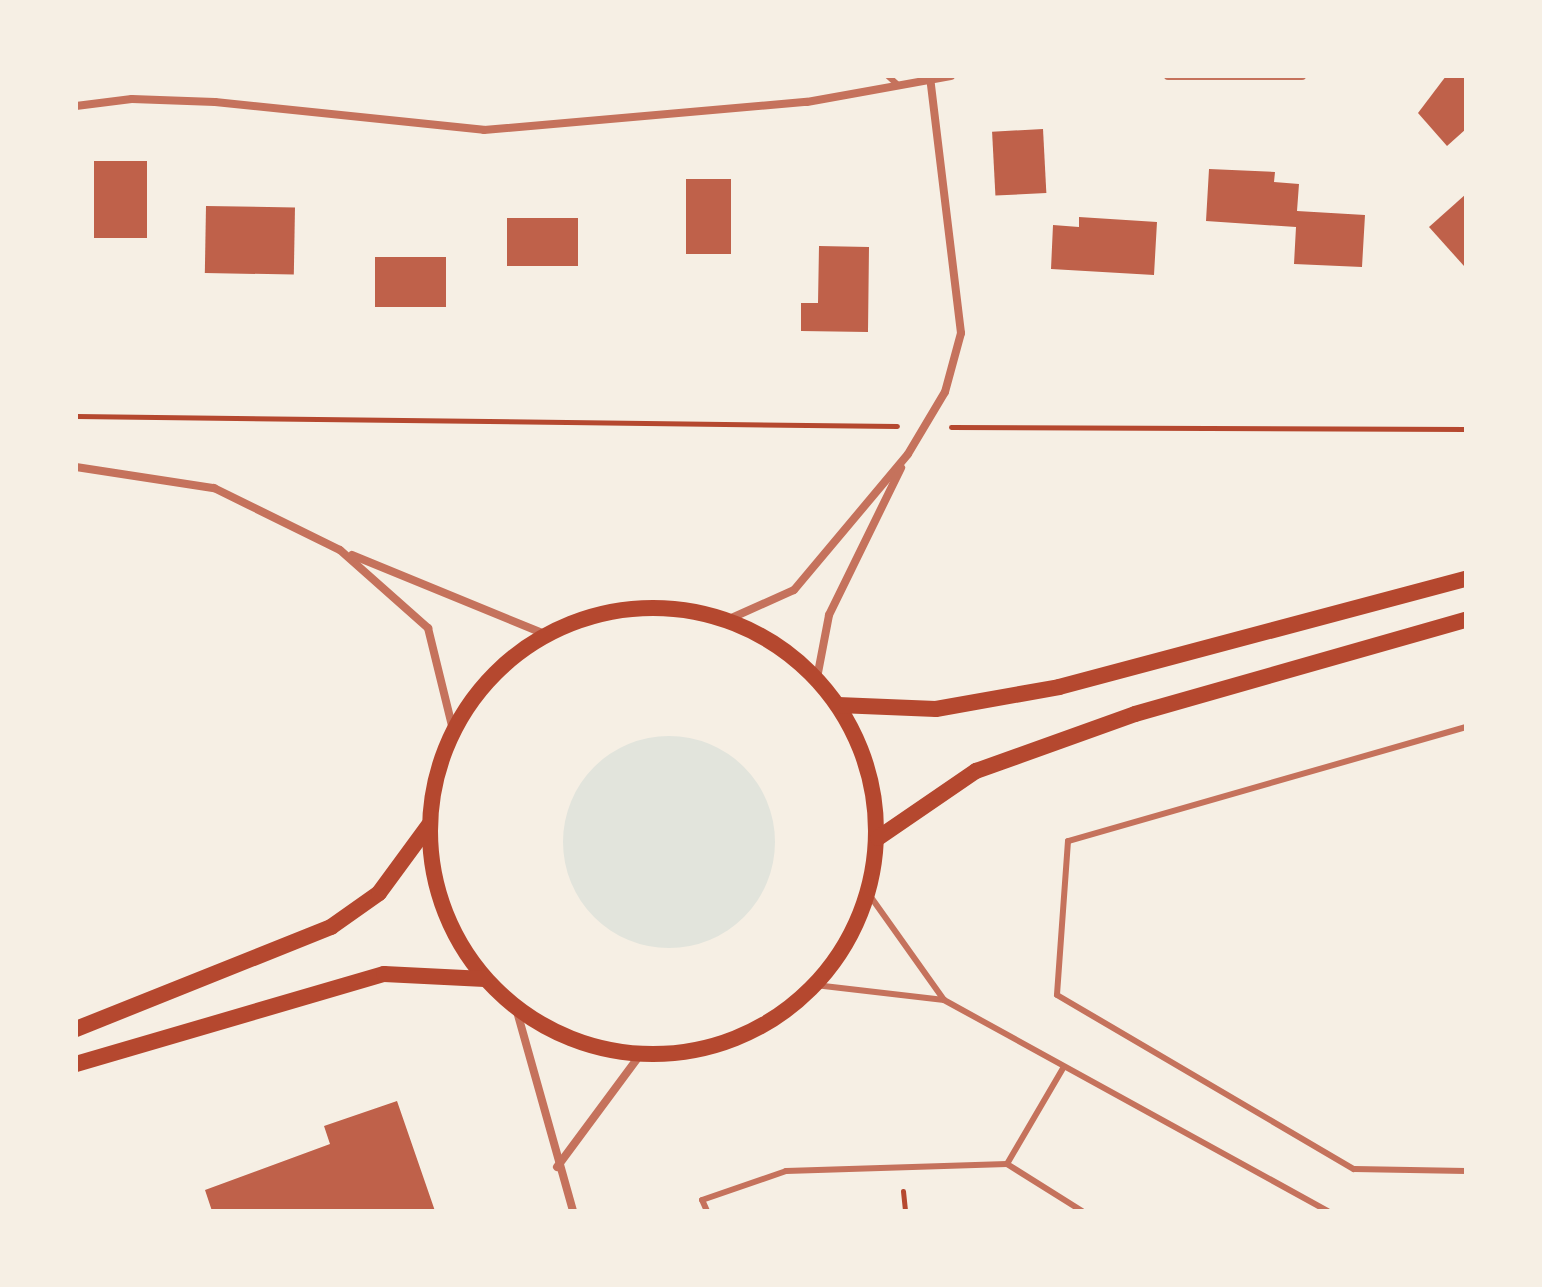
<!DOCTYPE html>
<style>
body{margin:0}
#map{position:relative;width:1542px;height:1287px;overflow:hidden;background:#f6efe4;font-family:Montserrat,sans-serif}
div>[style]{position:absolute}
.green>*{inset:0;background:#e2e4dc}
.round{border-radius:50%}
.building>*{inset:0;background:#bf614a;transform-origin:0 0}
.path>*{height:5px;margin:-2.5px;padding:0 2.5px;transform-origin:2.5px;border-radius:2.5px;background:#b5482f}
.service>*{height:6px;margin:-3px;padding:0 3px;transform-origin:3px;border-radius:3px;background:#c5725c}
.minor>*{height:8px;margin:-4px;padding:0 4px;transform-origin:4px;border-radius:4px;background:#c5725c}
.secondary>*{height:16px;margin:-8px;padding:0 8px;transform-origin:8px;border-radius:8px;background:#b5482f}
.secondary>.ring{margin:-8px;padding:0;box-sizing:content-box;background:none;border:16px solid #b5482f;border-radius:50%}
span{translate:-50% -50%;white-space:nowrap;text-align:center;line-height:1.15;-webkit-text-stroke:6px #f6efe4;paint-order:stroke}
.frame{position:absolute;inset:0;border:78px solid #f6efe4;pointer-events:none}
</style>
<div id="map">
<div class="green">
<i class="round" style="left:563px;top:736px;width:212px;height:212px"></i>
</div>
<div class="building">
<i style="clip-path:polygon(1446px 76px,1466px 76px,1466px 129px,1447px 146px,1418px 113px)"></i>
<i style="left:1043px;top:129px;width:64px;height:51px;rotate:87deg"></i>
<i style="left:94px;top:161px;width:53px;height:77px"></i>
<i style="clip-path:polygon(1209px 169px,1275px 172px,1274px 182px,1299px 184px,1297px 211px,1365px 215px,1362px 267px,1294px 264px,1296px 227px,1206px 221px)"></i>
<i style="left:686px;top:179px;width:45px;height:75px"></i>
<i style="clip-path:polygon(1466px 194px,1466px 264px,1464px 266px,1429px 227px)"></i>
<i style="left:206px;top:206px;width:89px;height:67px;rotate:1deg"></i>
<i style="clip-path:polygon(1079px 217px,1157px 222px,1154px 275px,1051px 269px,1053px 225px,1079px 227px)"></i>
<i style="left:578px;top:218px;width:48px;height:71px;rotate:90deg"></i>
<i style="clip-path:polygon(819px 246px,869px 247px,868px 332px,801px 331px,801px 303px,818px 303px)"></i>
<i style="left:375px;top:257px;width:71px;height:50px"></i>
<i style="clip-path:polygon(397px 1101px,435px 1211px,212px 1211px,205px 1190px,330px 1144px,324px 1126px)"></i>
</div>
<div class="path">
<i style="left:76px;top:416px;width:821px;rotate:0.7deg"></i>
<i style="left:951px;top:427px;width:515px;rotate:0.22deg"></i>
<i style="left:903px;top:1191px;width:20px;rotate:84deg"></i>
</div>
<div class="service">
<i style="left:888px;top:76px;width:12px;rotate:42deg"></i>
<i style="left:1466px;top:727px;width:414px;rotate:164deg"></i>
<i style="left:1068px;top:841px;width:154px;rotate:94.1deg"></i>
<i style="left:1057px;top:995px;width:344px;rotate:30.4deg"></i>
<i style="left:1354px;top:1169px;width:112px;rotate:1deg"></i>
<i style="left:868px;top:893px;width:131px;rotate:54.6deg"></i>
<i style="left:815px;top:985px;width:130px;rotate:6.6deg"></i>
<i style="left:944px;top:1000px;width:438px;rotate:28.8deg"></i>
<i style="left:1007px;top:1164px;width:111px;rotate:-59.7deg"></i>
<i style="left:707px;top:1211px;width:12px;rotate:-114deg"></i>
<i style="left:702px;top:1200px;width:89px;rotate:-19deg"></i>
<i style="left:786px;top:1171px;width:221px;rotate:-1.8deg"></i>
<i style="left:1007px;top:1164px;width:89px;rotate:32.1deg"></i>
</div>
<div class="minor">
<i style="left:1168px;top:76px;width:134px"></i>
<i style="left:76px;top:106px;width:56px;rotate:-7.1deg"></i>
<i style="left:132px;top:99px;width:83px;rotate:2.1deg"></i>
<i style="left:215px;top:102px;width:270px;rotate:5.9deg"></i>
<i style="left:484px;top:130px;width:324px;rotate:-5deg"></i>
<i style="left:807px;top:102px;width:146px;rotate:-10.2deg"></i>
<i style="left:76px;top:467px;width:140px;rotate:8.7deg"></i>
<i style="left:214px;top:488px;width:140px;rotate:26.2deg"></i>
<i style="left:340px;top:550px;width:118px;rotate:41.6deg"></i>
<i style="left:428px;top:628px;width:105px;rotate:76.2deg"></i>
<i style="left:352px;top:555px;width:211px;rotate:22.3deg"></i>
<i style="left:727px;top:620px;width:73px;rotate:-24.1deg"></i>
<i style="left:794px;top:590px;width:177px;rotate:-50deg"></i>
<i style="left:908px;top:454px;width:72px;rotate:-59.2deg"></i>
<i style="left:945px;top:392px;width:61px;rotate:-74.8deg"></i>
<i style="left:961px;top:333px;width:259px;rotate:-96.9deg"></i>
<i style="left:817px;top:678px;width:64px;rotate:-79.2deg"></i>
<i style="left:829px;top:615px;width:164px;rotate:-63.9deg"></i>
<i style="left:516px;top:1008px;width:211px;rotate:74.3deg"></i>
<i style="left:557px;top:1167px;width:139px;rotate:-53.5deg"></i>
</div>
<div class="secondary">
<i class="ring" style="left:430px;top:608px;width:430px;height:430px"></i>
<i style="left:838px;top:705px;width:98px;rotate:2.3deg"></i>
<i style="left:936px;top:709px;width:125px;rotate:-10.1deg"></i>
<i style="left:1059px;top:687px;width:421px;rotate:-14.9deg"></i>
<i style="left:878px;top:838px;width:119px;rotate:-34.4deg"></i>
<i style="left:976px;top:771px;width:169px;rotate:-19.7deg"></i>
<i style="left:1135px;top:714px;width:344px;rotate:-15.9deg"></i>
<i style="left:76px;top:1029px;width:275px;rotate:-21.8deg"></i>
<i style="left:331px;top:927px;width:59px;rotate:-35.3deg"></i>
<i style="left:379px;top:893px;width:84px;rotate:-53.7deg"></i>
<i style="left:76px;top:1064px;width:321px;rotate:-16.3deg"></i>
<i style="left:384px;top:974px;width:101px;rotate:2.8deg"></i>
</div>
<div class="frame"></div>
</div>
